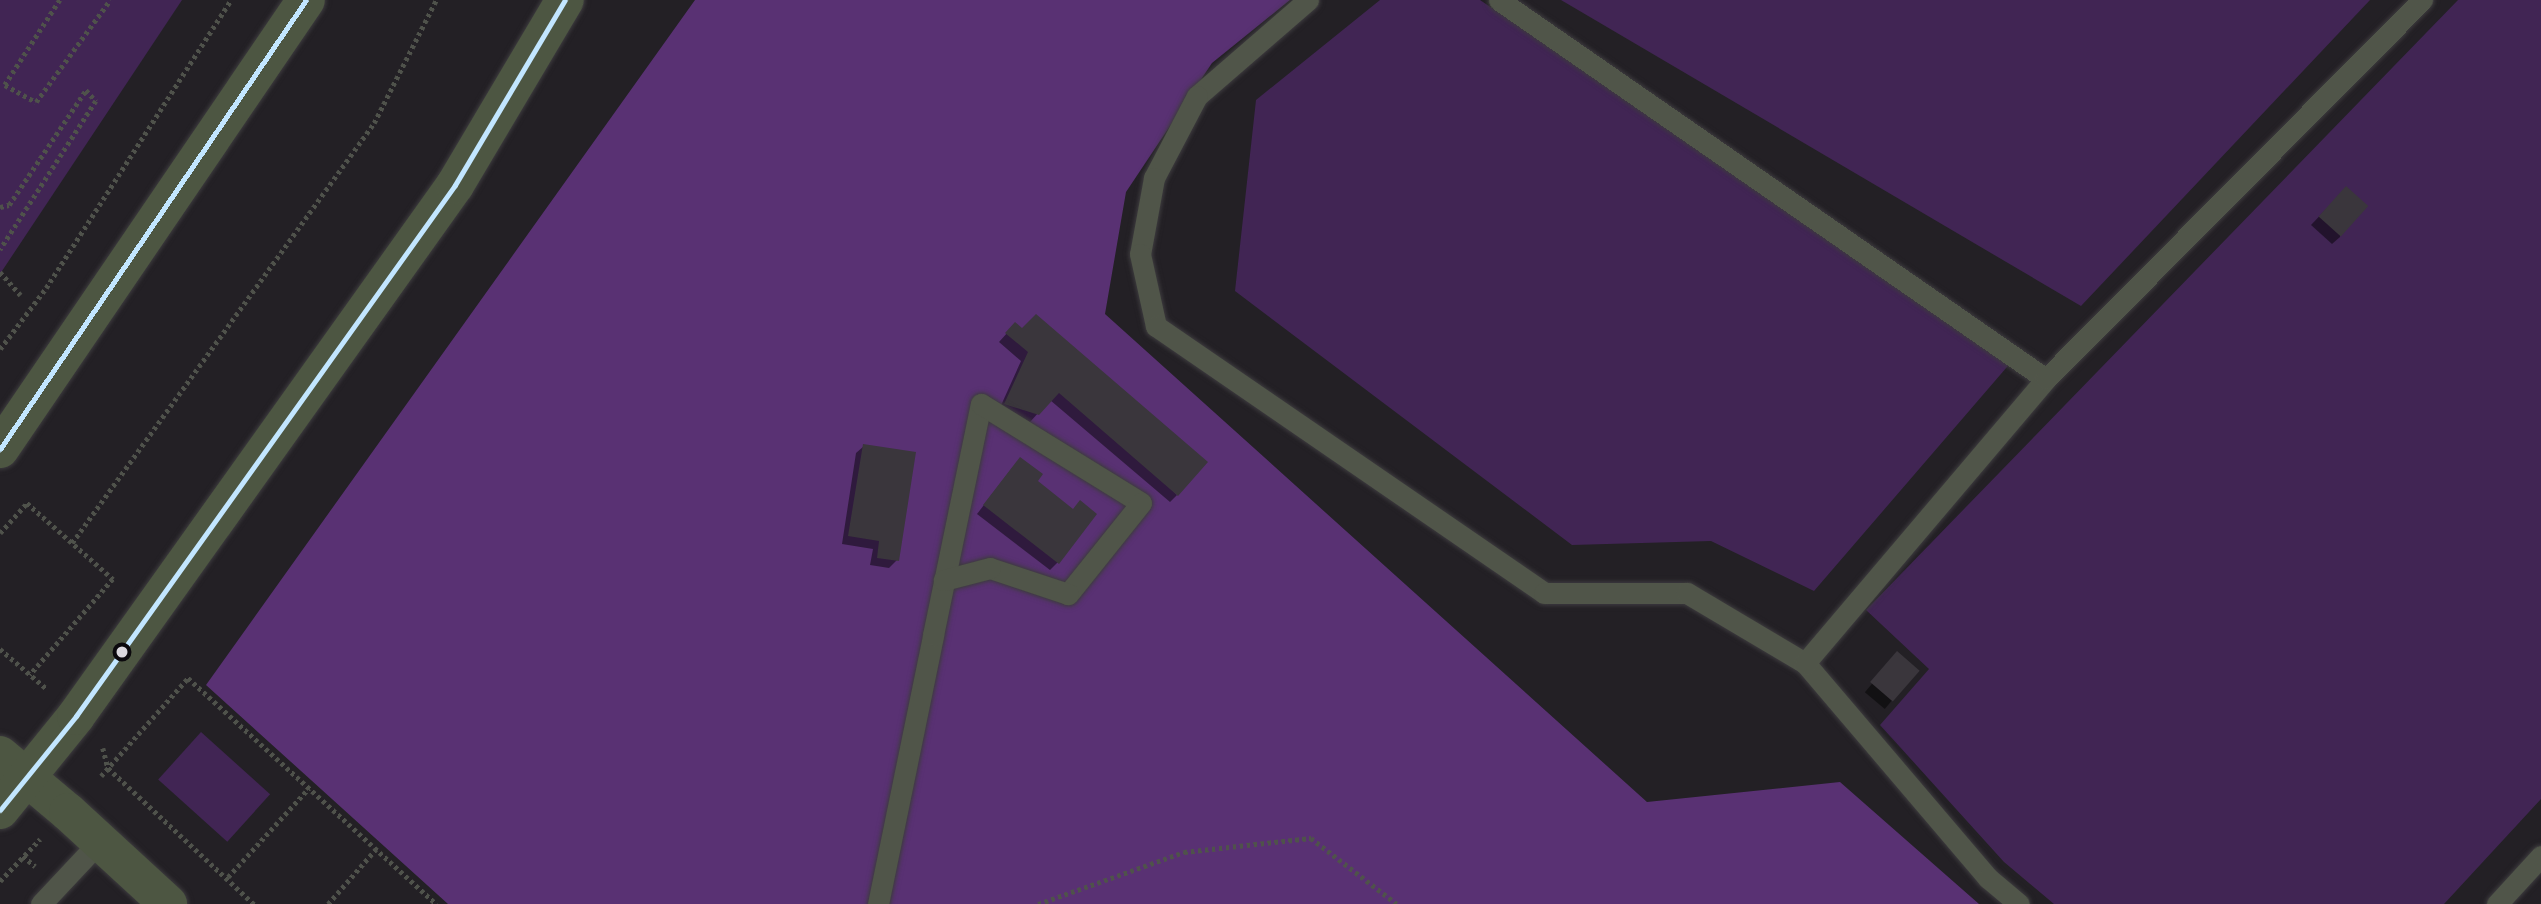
<!DOCTYPE html>
<style>
body{margin:0}
#map{position:relative;width:2541px;height:904px;overflow:hidden;background:#232025;font-family:"PT Sans",sans-serif}
div>[style]{position:absolute}
.green>*{inset:0;background:#412554;transform-origin:0 0}
.forest>*{inset:0;background:#593173}
.shadow>*{inset:0;background:#0007;transform-origin:0 0}
.building>*{inset:0;background:#3a363c;transform-origin:0 0}
.path>*{height:4.5px;margin-top:-2.25px;transform-origin:0;background:repeating-linear-gradient(90deg,#4f524b 0 3.5px,transparent 0 7px)}
.roads{filter:drop-shadow(0 0 2px #3d3b3e) drop-shadow(0 0 2px #3d3b3e)}
.lane>*{height:21px;margin:-10.5px;padding:0 10.5px;transform-origin:10.5px;border-radius:10.5px;background:#505549}
.secondary>*{height:38px;margin:-19px;padding:0 19px;transform-origin:19px;border-radius:19px;background:#4d5642}
.bus-1>*{height:5px;margin:-2.5px;padding:0 2.5px;transform-origin:2.5px;border-radius:2.5px;background:#c2e6ff}
.dots>*{width:19px;height:19px;translate:-50% -50%;box-sizing:border-box;border:4px solid #0b090d;border-radius:50%}
span{translate:-50% -50%;white-space:nowrap;text-align:center;line-height:1.15;-webkit-text-stroke:5px #0b090d;paint-order:stroke}
</style>
<div id="map">
<div class="green">
<i style="clip-path:polygon(0 0,182px 0,0 274px)"></i>
<i style="clip-path:polygon(1380px 0,1480px 0,2013px 360px,1814px 591px,1711px 541px,1572px 545px,1235px 291px,1256px 100px)"></i>
<i style="clip-path:polygon(1561px 0,2370px 0,2081px 306px)"></i>
<i style="clip-path:polygon(2458px 0,2541px 0,2541px 799px,2444px 904px,2054px 904px,2004px 862px,1880px 725px,1929px 669px,1866px 610px)"></i>
<i style="left:201px;top:732px;width:93px;height:64px;rotate:42deg"></i>
</div>
<div class="forest">
<i style="clip-path:polygon(695px 0,1290px 0,1212px 63px,1126px 192px,1105px 314px,1647px 802px,1840px 782px,1979px 904px,448px 904px,206px 685px)"></i>
</div>
<div class="shadow">
<i style="clip-path:polygon(2346px 188px,2340px 237px,2332px 244px,2311px 225px)"></i>
<i style="clip-path:polygon(1008px 332px,1177px 495px,1170px 502px,1050px 400px,1030px 422px,998px 412px,1021px 361px,999px 342px)"></i>
<i style="clip-path:polygon(864px 446px,897px 560px,889px 568px,870px 565px,873px 549px,842px 544px,856px 453px)"></i>
<i style="clip-path:polygon(1013px 467px,1035px 482px,1058px 562px,1050px 570px,977px 514px)"></i>
<i style="left:1897px;top:654px;width:26px;height:50px;rotate:40deg"></i>
</div>
<div class="building">
<i style="left:2346px;top:186px;width:30px;height:41px;rotate:42deg"></i>
<i style="clip-path:polygon(1036px 314px,1208px 462px,1178px 496px,1059px 393px,1039px 415px,1004px 404px,1028px 352px,1005px 333px,1015px 322px,1022px 328px)"></i>
<i style="clip-path:polygon(863px 444px,916px 452px,899px 561px,877px 558px,879px 541px,848px 536px)"></i>
<i style="clip-path:polygon(1020px 457px,1043px 474px,1038px 481px,1073px 509px,1080px 500px,1097px 514px,1059px 564px,983px 505px)"></i>
<i style="left:1897px;top:651px;width:30px;height:41px;rotate:41deg"></i>
</div>
<div class="path">
<i style="left:60px;top:0;width:101px;rotate:122.9deg"></i>
<i style="left:5px;top:85px;width:35px;rotate:29deg"></i>
<i style="left:36px;top:102px;width:126px;rotate:-54deg"></i>
<i style="left:0;top:207px;width:9px;rotate:-13deg"></i>
<i style="left:9px;top:205px;width:138px;rotate:-56.2deg"></i>
<i style="left:86px;top:90px;width:15px;rotate:48deg"></i>
<i style="left:96px;top:101px;width:177px;rotate:122.8deg"></i>
<i style="left:0;top:272px;width:31px;rotate:48deg"></i>
<i style="left:0;top:349px;width:76px;rotate:-53deg"></i>
<i style="left:46px;top:288px;width:342px;rotate:-57.3deg"></i>
<i style="left:0;top:533px;width:40px;rotate:-48deg"></i>
<i style="left:27px;top:503px;width:115px;rotate:41.5deg"></i>
<i style="left:113px;top:579px;width:127px;rotate:130.8deg"></i>
<i style="left:72px;top:543px;width:517px;rotate:-54.28deg"></i>
<i style="left:374px;top:123px;width:138px;rotate:-63.2deg"></i>
<i style="left:0;top:649px;width:62px;rotate:40.4deg"></i>
<i style="left:103px;top:748px;width:21px;rotate:76deg"></i>
<i style="left:108px;top:768px;width:200px;rotate:43deg"></i>
<i style="left:101px;top:776px;width:131px;rotate:-48.4deg"></i>
<i style="left:188px;top:678px;width:336px;rotate:42.3deg"></i>
<i style="left:23px;top:856px;width:16px;rotate:40deg"></i>
<i style="left:228px;top:877px;width:120px;rotate:-47.7deg"></i>
<i style="left:0;top:881px;width:58px;rotate:-46.4deg"></i>
<i style="left:328px;top:904px;width:73px;rotate:-48.9deg"></i>
<i style="left:1038px;top:904px;width:155px;rotate:-19.6deg"></i>
<i style="left:1184px;top:852px;width:128px;rotate:-6.3deg"></i>
<i style="left:1311px;top:838px;width:108px;rotate:37.5deg"></i>
</div>
<div class="roads">
<div class="lane">
<i style="left:1308px;top:0;width:147px;rotate:139.1deg"></i>
<i style="left:1197px;top:96px;width:93px;rotate:117.7deg"></i>
<i style="left:1154px;top:178px;width:77px;rotate:100.4deg"></i>
<i style="left:1140px;top:254px;width:74px;rotate:77.5deg"></i>
<i style="left:1156px;top:326px;width:471px;rotate:34.5deg"></i>
<i style="left:1544px;top:593px;width:143px"></i>
<i style="left:1687px;top:593px;width:137px;rotate:30.7deg"></i>
<i style="left:1805px;top:663px;width:282px;rotate:49.6deg"></i>
<i style="left:1988px;top:878px;width:40px;rotate:40deg"></i>
<i style="left:1499px;top:0;width:665px;rotate:34.72deg"></i>
<i style="left:1805px;top:663px;width:372px;rotate:-49.7deg"></i>
<i style="left:2046px;top:379px;width:534px;rotate:-45.23deg"></i>
<i style="left:41px;top:904px;width:86px;rotate:-46.9deg"></i>
<i style="left:878px;top:904px;width:275px;rotate:-78.4deg"></i>
<i style="left:933px;top:635px;width:236px;rotate:-78.3deg"></i>
<i style="left:981px;top:404px;width:188px;rotate:31.7deg"></i>
<i style="left:1141px;top:503px;width:117px;rotate:128.7deg"></i>
<i style="left:1068px;top:594px;width:82px;rotate:-161.6deg"></i>
<i style="left:990px;top:568px;width:48px;rotate:165.4deg"></i>
<i style="left:2497px;top:904px;width:65px;rotate:-47.5deg"></i>
</div>
<div class="secondary">
<i style="left:0;top:449px;width:543px;rotate:-55.73deg"></i>
<i style="left:0;top:755px;width:89px;rotate:40deg"></i>
<i style="left:68px;top:812px;width:136px;rotate:42.6deg"></i>
<i style="left:0;top:810px;width:121px;rotate:-51deg"></i>
<i style="left:76px;top:716px;width:652px;rotate:-54.48deg"></i>
<i style="left:455px;top:185px;width:215px;rotate:-59.3deg"></i>
</div>
</div>
<div class="bus-1">
<i style="left:0;top:449px;width:543px;rotate:-55.73deg"></i>
<i style="left:0;top:810px;width:121px;rotate:-51deg"></i>
<i style="left:76px;top:716px;width:652px;rotate:-54.48deg"></i>
<i style="left:455px;top:185px;width:215px;rotate:-59.3deg"></i>
</div>
<div class="dots">
<i style="left:122px;top:652px;background:#dbd8de"></i>
</div>
</div>
